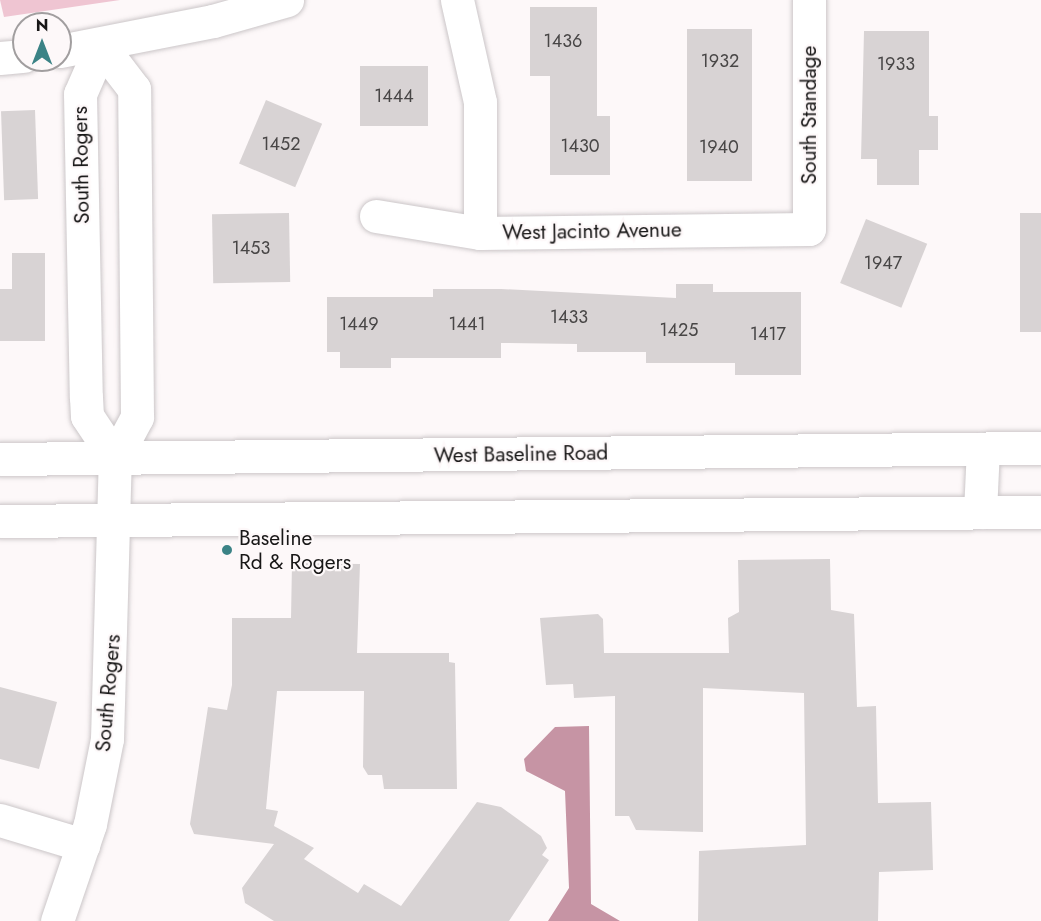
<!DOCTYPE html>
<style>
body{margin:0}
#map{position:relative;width:1041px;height:921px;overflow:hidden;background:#fdf8f9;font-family:Jost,sans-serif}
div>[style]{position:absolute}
.green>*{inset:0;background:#efc5d2}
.water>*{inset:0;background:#c694a4}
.building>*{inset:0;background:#d8d3d4;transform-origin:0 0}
.roads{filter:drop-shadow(0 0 2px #cbc6c8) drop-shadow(0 0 2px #cbc6c8)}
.minor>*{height:33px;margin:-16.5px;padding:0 16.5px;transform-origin:16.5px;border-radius:16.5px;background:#fff}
.major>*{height:33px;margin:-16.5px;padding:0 16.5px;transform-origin:16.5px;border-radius:16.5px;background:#fff}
.dots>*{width:16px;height:16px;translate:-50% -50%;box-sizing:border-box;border:3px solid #fdf8f9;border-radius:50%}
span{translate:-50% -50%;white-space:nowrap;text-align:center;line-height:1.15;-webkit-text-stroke:4.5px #fdf8f9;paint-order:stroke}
.number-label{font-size:18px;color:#484646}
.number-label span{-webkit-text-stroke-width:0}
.street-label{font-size:21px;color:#181717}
.poi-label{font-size:21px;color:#181717}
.left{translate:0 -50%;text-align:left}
.north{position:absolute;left:12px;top:12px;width:60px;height:60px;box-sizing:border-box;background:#fdf8f9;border:2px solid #a19e9f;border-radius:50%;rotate:0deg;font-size:16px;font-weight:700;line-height:24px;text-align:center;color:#181717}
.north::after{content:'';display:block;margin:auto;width:21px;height:27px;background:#3b8386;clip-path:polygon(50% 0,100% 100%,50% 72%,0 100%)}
</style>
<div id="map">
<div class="green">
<i style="clip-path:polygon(0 0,120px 0,4px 17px)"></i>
</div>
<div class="water">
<i style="clip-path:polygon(589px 726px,591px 904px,620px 921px,548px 921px,569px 888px,565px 791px,526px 771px,524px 759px,555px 727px)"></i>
</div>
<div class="building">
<i style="clip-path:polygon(530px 7px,597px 7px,597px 116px,610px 116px,610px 175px,550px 175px,550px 76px,530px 76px)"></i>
<i style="left:687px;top:29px;width:65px;height:152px"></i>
<i style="clip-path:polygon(864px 31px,929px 31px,929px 116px,938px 116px,938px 150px,919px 150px,919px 185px,877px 185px,877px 159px,861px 159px)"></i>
<i style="left:360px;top:66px;width:68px;height:60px"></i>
<i style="left:266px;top:100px;width:61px;height:69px;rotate:23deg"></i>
<i style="left:35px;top:110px;width:89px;height:34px;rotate:88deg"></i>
<i style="left:289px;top:213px;width:69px;height:77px;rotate:89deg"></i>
<i style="left:1020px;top:213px;width:21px;height:119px"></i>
<i style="left:866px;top:219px;width:66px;height:69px;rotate:22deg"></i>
<i style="clip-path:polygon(12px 253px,45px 253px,45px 341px,0 341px,0 289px,12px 289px)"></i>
<i style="clip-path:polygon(676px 284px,713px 284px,713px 292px,801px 292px,801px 375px,735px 375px,735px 363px,646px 363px,646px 352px,577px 352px,577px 344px,501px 343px,501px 358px,391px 358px,391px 368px,340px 368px,340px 352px,327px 352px,327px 297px,433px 297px,433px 289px,501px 289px,676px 298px)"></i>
<i style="clip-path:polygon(830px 559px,831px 610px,854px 614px,857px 707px,876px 706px,878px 803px,931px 802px,933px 870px,879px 872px,878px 921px,698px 921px,699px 851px,806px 845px,804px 693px,703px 688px,703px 832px,636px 830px,629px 816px,615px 816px,615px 696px,574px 698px,573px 684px,546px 685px,540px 618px,598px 614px,603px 619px,604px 653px,729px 653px,728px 618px,739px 612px,738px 560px)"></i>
<i style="clip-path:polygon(292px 563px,360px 564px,357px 653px,449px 653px,449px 662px,455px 663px,457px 789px,384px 789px,382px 775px,368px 775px,363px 767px,364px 691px,277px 691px,266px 809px,278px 811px,274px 826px,314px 848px,304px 859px,358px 893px,364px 884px,401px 906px,477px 802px,501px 807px,541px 836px,547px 848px,542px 855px,549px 860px,509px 921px,274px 921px,245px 903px,242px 888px,274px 844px,194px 834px,190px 824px,208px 707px,227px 710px,232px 685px,232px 618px,291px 618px)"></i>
<i style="clip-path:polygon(0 687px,57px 702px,39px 769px,0 759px)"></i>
</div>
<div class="roads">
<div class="minor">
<i style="left:457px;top:0;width:105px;rotate:77.3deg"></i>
<i style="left:480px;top:102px;width:131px;rotate:90deg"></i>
<i style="left:60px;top:51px;width:156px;rotate:-11.1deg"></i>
<i style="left:213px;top:21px;width:77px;rotate:-15.8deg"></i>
<i style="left:0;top:58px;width:24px;rotate:-5deg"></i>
<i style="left:376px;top:216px;width:105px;rotate:9.3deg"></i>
<i style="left:480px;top:233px;width:329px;rotate:-0.7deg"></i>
<i style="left:809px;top:229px;width:229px;rotate:-90deg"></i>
<i style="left:0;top:820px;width:87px;rotate:16.8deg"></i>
<i style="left:57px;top:921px;width:102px;rotate:-71.2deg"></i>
<i style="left:90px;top:824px;width:87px;rotate:-78.7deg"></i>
<i style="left:107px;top:739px;width:281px;rotate:-88.4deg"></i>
<i style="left:115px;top:458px;width:47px;rotate:-61.8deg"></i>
<i style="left:137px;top:417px;width:328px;rotate:-90.5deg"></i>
<i style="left:134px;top:89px;width:54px;rotate:-127.5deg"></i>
<i style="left:101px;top:46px;width:52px;rotate:113.6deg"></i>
<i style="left:80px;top:94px;width:303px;rotate:88.9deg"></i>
<i style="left:86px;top:397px;width:19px;rotate:87deg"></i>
<i style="left:87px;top:416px;width:50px;rotate:56.3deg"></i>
</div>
<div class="major">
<i style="left:0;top:459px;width:1041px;rotate:-0.61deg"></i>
<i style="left:980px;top:512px;width:63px;rotate:-87.3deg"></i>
<i style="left:0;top:521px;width:1041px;rotate:-0.5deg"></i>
</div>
</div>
<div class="dots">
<i style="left:227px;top:550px;background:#3b8386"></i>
</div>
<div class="number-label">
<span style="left:563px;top:41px">1436</span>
<span style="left:720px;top:61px">1932</span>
<span style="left:896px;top:64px">1933</span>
<span style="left:394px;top:96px">1444</span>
<span style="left:281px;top:144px">1452</span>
<span style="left:580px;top:146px">1430</span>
<span style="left:719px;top:147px">1940</span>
<span style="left:251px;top:248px">1453</span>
<span style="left:883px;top:263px">1947</span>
<span style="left:569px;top:317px">1433</span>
<span style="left:359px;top:324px">1449</span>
<span style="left:467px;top:324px">1441</span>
<span style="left:679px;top:330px">1425</span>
<span style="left:768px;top:334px">1417</span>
</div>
<div class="street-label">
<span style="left:809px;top:115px;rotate:-90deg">South Standage</span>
<span style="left:81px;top:165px;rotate:-91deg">South Rogers</span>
<span style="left:592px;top:231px;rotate:-1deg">West Jacinto Avenue</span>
<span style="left:521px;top:454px;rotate:-1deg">West Baseline Road</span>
<span style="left:108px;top:693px;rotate:-85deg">South Rogers</span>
</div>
<div class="poi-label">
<span class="left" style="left:239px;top:550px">Baseline<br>Rd &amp; Rogers</span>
</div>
<div class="north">N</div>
</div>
